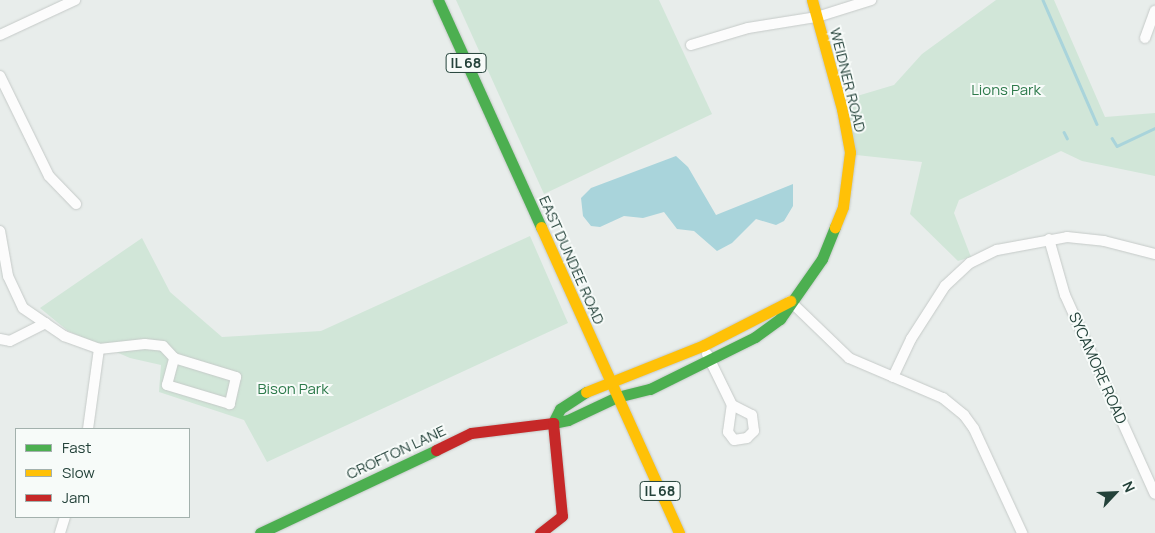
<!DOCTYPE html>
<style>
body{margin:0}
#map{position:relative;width:1155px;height:533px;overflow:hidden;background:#e8edeb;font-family:Manrope,sans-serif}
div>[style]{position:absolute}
.green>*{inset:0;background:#d1e6d8}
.water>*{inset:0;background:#a9d4db}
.stream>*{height:2.5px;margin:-1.25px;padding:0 1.25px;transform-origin:1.25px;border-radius:1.25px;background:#a9d4db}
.roads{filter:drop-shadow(0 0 1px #c5cac8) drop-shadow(0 0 1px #c5cac8)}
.street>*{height:10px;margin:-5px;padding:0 5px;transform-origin:5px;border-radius:5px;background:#fcfcfc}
.fast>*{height:11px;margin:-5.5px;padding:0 5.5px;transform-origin:5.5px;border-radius:5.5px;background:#4caf50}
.slow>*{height:11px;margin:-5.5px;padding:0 5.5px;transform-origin:5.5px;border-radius:5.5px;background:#ffc107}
.jam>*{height:11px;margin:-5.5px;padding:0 5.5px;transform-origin:5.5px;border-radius:5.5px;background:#c62828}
span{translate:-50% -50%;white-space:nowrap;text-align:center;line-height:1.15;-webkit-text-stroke:4px #f7fbf9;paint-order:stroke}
.shield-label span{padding:1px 4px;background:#f7fbf9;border:1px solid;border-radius:4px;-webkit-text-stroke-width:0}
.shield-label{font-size:14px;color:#24423a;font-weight:700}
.street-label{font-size:15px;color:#24423a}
.park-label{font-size:15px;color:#2d7a4b}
.legend{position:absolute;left:15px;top:428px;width:175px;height:90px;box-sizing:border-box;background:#f7fbf9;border:1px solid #a3b1ad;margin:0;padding:6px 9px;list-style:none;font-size:15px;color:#24423a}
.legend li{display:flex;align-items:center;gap:10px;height:25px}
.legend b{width:25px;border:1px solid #a3b1ad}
.north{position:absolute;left:1090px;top:468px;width:50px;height:50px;-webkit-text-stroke:4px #f7fbf9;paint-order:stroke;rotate:65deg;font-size:14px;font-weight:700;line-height:20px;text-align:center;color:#24423a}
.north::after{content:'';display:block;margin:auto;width:18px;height:22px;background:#24423a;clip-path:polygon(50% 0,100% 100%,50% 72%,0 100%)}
</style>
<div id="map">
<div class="green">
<i style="clip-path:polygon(456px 0,659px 0,712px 114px,544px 194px)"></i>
<i style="clip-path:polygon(996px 0,1054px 0,1105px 117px,1155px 113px,1155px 176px,1082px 161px,1061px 151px,959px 200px,954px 213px,971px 257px,958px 261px,910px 214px,922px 162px,856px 155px,847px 99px,894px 85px,922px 54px)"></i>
<i style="clip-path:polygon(530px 236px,568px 323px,267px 462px,244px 420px,159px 392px,161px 365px,130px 358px,68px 331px,40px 308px,142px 238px,170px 292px,222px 337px,321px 331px)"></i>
</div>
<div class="water">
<i style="clip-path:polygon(676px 156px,688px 167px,716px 215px,793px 184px,793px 206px,784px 221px,776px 225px,756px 219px,732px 243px,717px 251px,694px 231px,677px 229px,664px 212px,643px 218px,624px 216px,600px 227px,591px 226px,583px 216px,581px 198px,591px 188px)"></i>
</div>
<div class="stream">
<i style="left:1043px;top:0;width:135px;rotate:66.5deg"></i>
<i style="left:1064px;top:132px;width:7px;rotate:63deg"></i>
<i style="left:1112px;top:138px;width:9px;rotate:58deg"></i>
<i style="left:1117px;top:146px;width:42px;rotate:-25.3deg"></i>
</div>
<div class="roads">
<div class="street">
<i style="left:0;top:35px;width:83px;rotate:-25deg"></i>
<i style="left:1145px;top:38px;width:29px;rotate:-70deg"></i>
<i style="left:691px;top:45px;width:59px;rotate:-16.6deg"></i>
<i style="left:748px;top:28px;width:70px;rotate:-9.1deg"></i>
<i style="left:817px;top:17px;width:57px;rotate:-17.5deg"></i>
<i style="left:0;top:76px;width:111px;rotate:63.9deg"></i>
<i style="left:49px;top:176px;width:39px;rotate:46deg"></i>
<i style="left:0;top:231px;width:46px;rotate:79.9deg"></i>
<i style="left:8px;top:276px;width:35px;rotate:65deg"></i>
<i style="left:23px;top:308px;width:50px;rotate:34.3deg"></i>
<i style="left:64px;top:336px;width:37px;rotate:20deg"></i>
<i style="left:99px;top:349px;width:46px;rotate:-6.2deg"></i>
<i style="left:145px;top:344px;width:18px;rotate:6deg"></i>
<i style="left:163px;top:346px;width:16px;rotate:47deg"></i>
<i style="left:174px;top:358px;width:65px;rotate:17deg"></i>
<i style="left:236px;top:377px;width:28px;rotate:103deg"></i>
<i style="left:230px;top:404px;width:66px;rotate:-163.2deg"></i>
<i style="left:167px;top:385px;width:28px;rotate:-75deg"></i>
<i style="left:1049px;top:239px;width:58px;rotate:74.1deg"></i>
<i style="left:1065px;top:295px;width:218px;rotate:65.7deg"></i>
<i style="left:790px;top:301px;width:82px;rotate:44deg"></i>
<i style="left:849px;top:358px;width:102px;rotate:23.1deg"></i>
<i style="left:943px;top:398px;width:27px;rotate:39deg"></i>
<i style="left:964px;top:415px;width:17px;rotate:54deg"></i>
<i style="left:974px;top:429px;width:115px;rotate:65.2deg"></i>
<i style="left:0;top:339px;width:10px;rotate:11deg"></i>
<i style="left:10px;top:341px;width:40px;rotate:-26.6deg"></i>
<i style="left:707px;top:354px;width:57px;rotate:63.9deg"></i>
<i style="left:732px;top:405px;width:22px;rotate:27deg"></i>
<i style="left:752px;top:415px;width:16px;rotate:83deg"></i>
<i style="left:754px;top:431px;width:10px;rotate:135deg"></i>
<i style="left:747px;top:438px;width:13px;rotate:171deg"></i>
<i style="left:734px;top:440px;width:10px;rotate:-127deg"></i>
<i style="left:728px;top:432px;width:27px;rotate:-82deg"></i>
<i style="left:893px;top:377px;width:42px;rotate:-64.7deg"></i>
<i style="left:911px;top:339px;width:63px;rotate:-57.3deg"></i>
<i style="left:945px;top:286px;width:34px;rotate:-43deg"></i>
<i style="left:970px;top:263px;width:30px;rotate:-26deg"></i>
<i style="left:997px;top:250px;width:71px;rotate:-10.5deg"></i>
<i style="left:1067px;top:237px;width:37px;rotate:6deg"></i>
<i style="left:1104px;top:241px;width:53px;rotate:14.3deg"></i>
<i style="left:88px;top:429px;width:81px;rotate:-82.2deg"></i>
<i style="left:60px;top:533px;width:17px;rotate:-73deg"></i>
</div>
<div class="fast">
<i style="left:438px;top:0;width:249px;rotate:65.6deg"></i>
<i style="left:586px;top:392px;width:31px;rotate:147deg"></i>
<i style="left:560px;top:409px;width:16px;rotate:117deg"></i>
<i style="left:553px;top:423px;width:15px;rotate:-11deg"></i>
<i style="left:568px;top:420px;width:54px;rotate:-25.1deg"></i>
<i style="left:617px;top:397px;width:34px;rotate:-14deg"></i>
<i style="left:650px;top:389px;width:117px;rotate:-26.3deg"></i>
<i style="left:755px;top:337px;width:31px;rotate:-36deg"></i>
<i style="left:780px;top:319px;width:73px;rotate:-55deg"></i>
<i style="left:822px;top:259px;width:35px;rotate:-68deg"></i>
<i style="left:260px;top:533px;width:195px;rotate:-25.2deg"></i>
</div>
<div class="slow">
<i style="left:812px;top:0;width:113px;rotate:74.6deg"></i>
<i style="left:842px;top:109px;width:44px;rotate:79.5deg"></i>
<i style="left:850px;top:152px;width:55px;rotate:97.3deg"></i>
<i style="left:843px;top:207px;width:22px;rotate:112deg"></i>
<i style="left:541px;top:227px;width:336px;rotate:65.7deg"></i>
<i style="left:586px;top:392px;width:127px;rotate:-21.7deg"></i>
<i style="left:704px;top:345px;width:97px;rotate:-27.1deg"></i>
</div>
<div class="jam">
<i style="left:436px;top:450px;width:39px;rotate:-26deg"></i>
<i style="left:471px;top:433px;width:83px;rotate:-7deg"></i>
<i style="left:553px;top:423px;width:93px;rotate:84.5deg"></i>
<i style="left:562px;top:516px;width:28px;rotate:142deg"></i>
</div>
</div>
<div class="shield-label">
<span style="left:466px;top:63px">IL 68</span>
<span style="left:660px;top:491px">IL 68</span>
</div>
<div class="street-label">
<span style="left:848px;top:80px;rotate:76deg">WEIDNER ROAD</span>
<span style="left:572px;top:260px;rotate:66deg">EAST DUNDEE ROAD</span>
<span style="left:1098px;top:368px;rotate:66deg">SYCAMORE ROAD</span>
<span style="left:396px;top:452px;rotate:-25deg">CROFTON LANE</span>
</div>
<div class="park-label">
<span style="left:1006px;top:90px">Lions Park</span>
<span style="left:293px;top:389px">Bison Park</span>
</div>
<ul class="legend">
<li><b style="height:6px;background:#4caf50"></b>Fast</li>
<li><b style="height:6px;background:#ffc107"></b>Slow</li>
<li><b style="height:6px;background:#c62828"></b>Jam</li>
</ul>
<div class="north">N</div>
</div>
